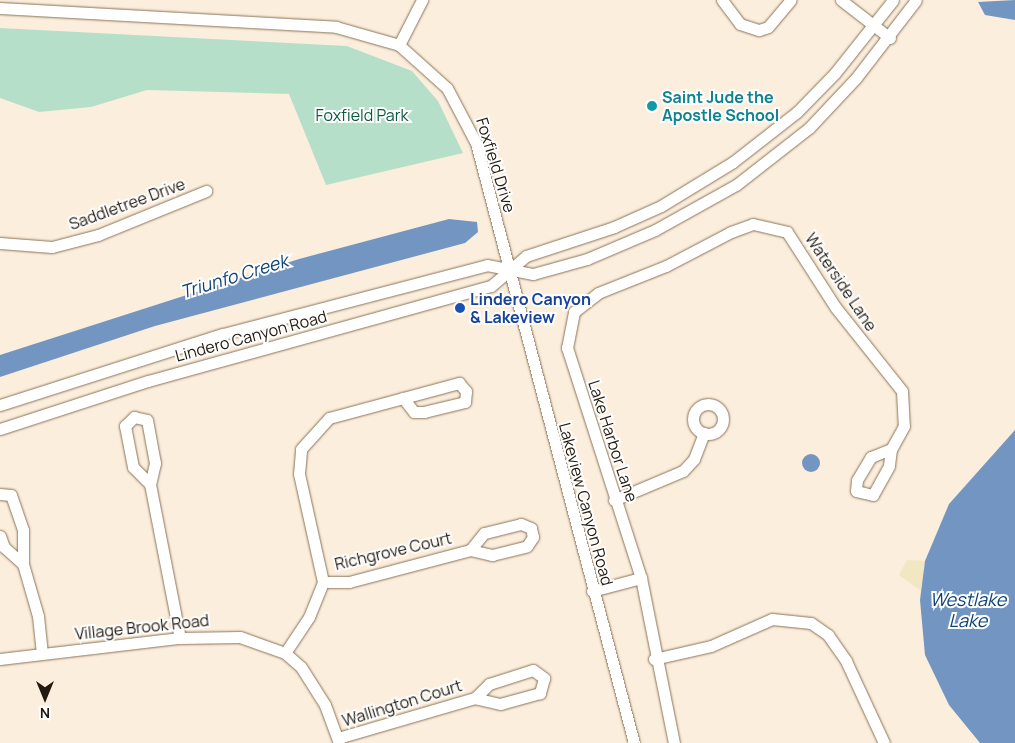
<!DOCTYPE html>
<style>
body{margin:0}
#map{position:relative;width:1015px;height:743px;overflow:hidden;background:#fceedc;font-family:Manrope,sans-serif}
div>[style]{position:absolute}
.green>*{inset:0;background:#b6dfca}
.sand>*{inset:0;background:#f1e7c2}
.water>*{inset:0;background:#7296c1}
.round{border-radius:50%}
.roads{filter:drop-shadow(0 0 1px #887459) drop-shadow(0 0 1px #887459)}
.minor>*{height:11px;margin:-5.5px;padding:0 5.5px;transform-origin:5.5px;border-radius:5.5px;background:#fff}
.minor>.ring{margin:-5.5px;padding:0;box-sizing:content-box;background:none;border:11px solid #fff;border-radius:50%}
.dots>*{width:14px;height:14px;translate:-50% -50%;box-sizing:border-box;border:2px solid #fefefe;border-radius:50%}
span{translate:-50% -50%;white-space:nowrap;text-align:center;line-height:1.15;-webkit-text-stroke:4px #fefefe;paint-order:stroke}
.culture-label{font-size:16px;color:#0d838f;font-weight:700}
.left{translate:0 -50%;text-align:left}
.park-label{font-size:16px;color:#0e5a3f}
.street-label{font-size:16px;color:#221a0f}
.transit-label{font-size:16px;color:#164399;font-weight:700}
.water-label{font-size:18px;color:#0d4378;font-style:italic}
.north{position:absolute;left:20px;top:673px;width:50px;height:50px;-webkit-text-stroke:4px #fefefe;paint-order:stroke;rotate:180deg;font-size:14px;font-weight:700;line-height:20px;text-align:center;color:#221a0f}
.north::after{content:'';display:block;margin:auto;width:18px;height:22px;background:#221a0f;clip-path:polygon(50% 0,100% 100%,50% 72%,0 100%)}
</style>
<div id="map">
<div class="green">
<i style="clip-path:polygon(0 28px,347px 46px,412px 71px,438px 101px,463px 153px,326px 185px,289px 94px,147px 90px,91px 107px,39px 112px,0 98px)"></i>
</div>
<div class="sand">
<i style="clip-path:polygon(907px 560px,925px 561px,921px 591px,899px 575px)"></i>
</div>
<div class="water">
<i style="clip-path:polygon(1015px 0,1015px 20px,985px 15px,978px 2px)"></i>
<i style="clip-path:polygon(449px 219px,477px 222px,478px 232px,465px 243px,155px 326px,0 377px,0 355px,299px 259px)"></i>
<i style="clip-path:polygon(1015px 430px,1015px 743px,980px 743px,949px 705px,925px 655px,920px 600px,925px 561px,949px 504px)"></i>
<i class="round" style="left:802px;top:454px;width:18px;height:18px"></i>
</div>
<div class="roads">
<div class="minor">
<i style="left:722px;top:0;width:30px;rotate:53deg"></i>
<i style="left:740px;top:24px;width:20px;rotate:18deg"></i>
<i style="left:759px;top:30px;width:9px;rotate:-18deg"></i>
<i style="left:768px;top:27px;width:35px;rotate:-50deg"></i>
<i style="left:841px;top:0;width:62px;rotate:37.8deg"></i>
<i style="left:0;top:8px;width:337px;rotate:3.2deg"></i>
<i style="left:336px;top:27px;width:66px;rotate:15.9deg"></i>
<i style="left:399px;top:45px;width:64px;rotate:41.9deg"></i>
<i style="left:447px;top:88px;width:62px;rotate:62.2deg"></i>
<i style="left:476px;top:143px;width:620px;rotate:75.25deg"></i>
<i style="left:399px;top:45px;width:51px;rotate:-62.9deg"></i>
<i style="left:0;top:243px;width:52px;rotate:4.4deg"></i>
<i style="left:52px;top:247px;width:48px;rotate:-14.6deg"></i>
<i style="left:98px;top:235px;width:117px;rotate:-22.2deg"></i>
<i class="ring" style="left:693px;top:404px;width:19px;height:19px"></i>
<i style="left:0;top:405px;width:234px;rotate:-17.7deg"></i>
<i style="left:223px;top:334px;width:273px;rotate:-14.6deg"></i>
<i style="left:487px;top:265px;width:47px;rotate:11.1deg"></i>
<i style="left:533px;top:274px;width:56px;rotate:-15.5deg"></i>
<i style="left:587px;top:259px;width:74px;rotate:-23.1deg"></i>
<i style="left:655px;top:230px;width:93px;rotate:-29.1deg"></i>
<i style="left:736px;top:185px;width:93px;rotate:-38deg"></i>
<i style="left:809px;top:128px;width:69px;rotate:-46.8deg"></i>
<i style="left:856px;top:78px;width:98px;rotate:-52.4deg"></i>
<i style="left:0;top:429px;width:156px;rotate:-18deg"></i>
<i style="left:148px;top:381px;width:356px;rotate:-15.5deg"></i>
<i style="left:491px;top:286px;width:46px;rotate:-40.6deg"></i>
<i style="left:526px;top:256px;width:93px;rotate:-18.2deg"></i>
<i style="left:614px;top:227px;width:51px;rotate:-24.1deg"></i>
<i style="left:661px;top:206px;width:84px;rotate:-31.4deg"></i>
<i style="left:733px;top:162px;width:81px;rotate:-38deg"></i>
<i style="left:797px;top:112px;width:54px;rotate:-45.7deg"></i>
<i style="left:835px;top:73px;width:93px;rotate:-51.5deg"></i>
<i style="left:150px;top:484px;width:24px;rotate:-135deg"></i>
<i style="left:133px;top:467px;width:42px;rotate:-101deg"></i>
<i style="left:125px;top:426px;width:13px;rotate:-45deg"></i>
<i style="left:134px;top:417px;width:13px;rotate:13deg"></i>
<i style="left:147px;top:420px;width:44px;rotate:79.5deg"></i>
<i style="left:155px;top:463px;width:22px;rotate:103deg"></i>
<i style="left:150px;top:484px;width:157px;rotate:79deg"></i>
<i style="left:0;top:494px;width:11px;rotate:5deg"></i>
<i style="left:11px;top:495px;width:37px;rotate:71deg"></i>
<i style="left:23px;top:530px;width:34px;rotate:90deg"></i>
<i style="left:23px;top:564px;width:54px;rotate:73.9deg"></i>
<i style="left:38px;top:616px;width:38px;rotate:84deg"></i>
<i style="left:614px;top:500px;width:75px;rotate:-22.8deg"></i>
<i style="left:683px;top:471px;width:16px;rotate:-47deg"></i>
<i style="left:694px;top:459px;width:28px;rotate:-69deg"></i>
<i style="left:0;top:536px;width:12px;rotate:70deg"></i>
<i style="left:4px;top:547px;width:25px;rotate:42deg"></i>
<i style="left:323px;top:582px;width:26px"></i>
<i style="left:349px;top:582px;width:125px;rotate:-14.8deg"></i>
<i style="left:470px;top:550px;width:23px;rotate:13deg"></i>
<i style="left:492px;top:555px;width:36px;rotate:-14deg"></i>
<i style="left:527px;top:546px;width:11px;rotate:-56deg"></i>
<i style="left:533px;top:537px;width:9px;rotate:-103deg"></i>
<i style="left:531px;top:528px;width:11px;rotate:-158deg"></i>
<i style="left:521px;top:524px;width:38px;rotate:166deg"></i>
<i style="left:484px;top:533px;width:22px;rotate:129deg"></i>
<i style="left:592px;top:591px;width:51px;rotate:-14.9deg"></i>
<i style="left:285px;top:653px;width:43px;rotate:-56.3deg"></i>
<i style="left:309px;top:617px;width:38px;rotate:-68deg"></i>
<i style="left:323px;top:582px;width:111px;rotate:-102.5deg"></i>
<i style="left:299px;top:474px;width:25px;rotate:-85deg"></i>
<i style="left:301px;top:449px;width:42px;rotate:-47.9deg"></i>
<i style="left:329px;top:418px;width:135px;rotate:-15.1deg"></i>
<i style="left:459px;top:383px;width:11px;rotate:49deg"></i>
<i style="left:466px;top:391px;width:11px;rotate:95deg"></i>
<i style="left:465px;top:402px;width:42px;rotate:166.3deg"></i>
<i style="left:424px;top:412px;width:10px;rotate:180deg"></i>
<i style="left:414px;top:412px;width:18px;rotate:-128deg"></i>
<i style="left:0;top:659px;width:181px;rotate:-6.7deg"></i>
<i style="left:180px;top:638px;width:60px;rotate:-1deg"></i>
<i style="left:240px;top:637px;width:48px;rotate:19.6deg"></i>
<i style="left:285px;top:653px;width:21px;rotate:41deg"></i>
<i style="left:301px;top:667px;width:45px;rotate:57.7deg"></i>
<i style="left:325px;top:705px;width:40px;rotate:69.8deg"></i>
<i style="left:654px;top:659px;width:58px;rotate:-12.8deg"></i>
<i style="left:711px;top:646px;width:67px;rotate:-23.9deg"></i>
<i style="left:772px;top:619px;width:39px;rotate:6deg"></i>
<i style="left:811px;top:623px;width:21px;rotate:35deg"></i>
<i style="left:828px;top:635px;width:32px;rotate:55deg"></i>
<i style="left:846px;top:661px;width:90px;rotate:65.1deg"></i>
<i style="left:338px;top:738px;width:143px;rotate:-16.3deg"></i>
<i style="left:475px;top:698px;width:20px;rotate:-45deg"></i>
<i style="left:489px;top:684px;width:46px;rotate:-17.7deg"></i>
<i style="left:533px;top:670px;width:14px;rotate:36deg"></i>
<i style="left:544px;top:678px;width:16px;rotate:105deg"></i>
<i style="left:540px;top:693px;width:41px;rotate:164.6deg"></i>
<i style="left:500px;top:704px;width:26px;rotate:-167deg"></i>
<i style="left:674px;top:743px;width:168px;rotate:-101.3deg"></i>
<i style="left:641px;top:578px;width:242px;rotate:-107.8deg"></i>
<i style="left:567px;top:348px;width:37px;rotate:-79deg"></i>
<i style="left:574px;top:312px;width:31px;rotate:-38deg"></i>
<i style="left:598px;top:293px;width:73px;rotate:-21.7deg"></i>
<i style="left:666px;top:266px;width:73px;rotate:-27.6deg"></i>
<i style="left:731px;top:232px;width:23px;rotate:-20deg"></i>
<i style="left:753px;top:224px;width:35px;rotate:13deg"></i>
<i style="left:787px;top:232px;width:90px;rotate:57.2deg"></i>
<i style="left:836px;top:308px;width:106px;rotate:51.5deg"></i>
<i style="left:902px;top:391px;width:35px;rotate:87deg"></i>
<i style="left:904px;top:426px;width:26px;rotate:119deg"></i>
<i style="left:891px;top:449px;width:17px;rotate:97deg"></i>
<i style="left:889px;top:466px;width:33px;rotate:119deg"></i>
<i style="left:873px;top:495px;width:17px;rotate:-167deg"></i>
<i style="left:856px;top:491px;width:11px;rotate:-85deg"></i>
<i style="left:857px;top:480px;width:27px;rotate:-59deg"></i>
<i style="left:871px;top:457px;width:22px;rotate:-22deg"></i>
</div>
</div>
<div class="dots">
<i style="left:652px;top:106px;background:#0f9aa8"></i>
<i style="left:460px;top:308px;background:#1a4fb4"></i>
</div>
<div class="culture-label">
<span class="left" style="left:662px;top:106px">Saint Jude the<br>Apostle School</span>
</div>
<div class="park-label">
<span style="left:362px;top:115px">Foxfield Park</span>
</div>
<div class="street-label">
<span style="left:496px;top:165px;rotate:73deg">Foxfield Drive</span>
<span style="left:127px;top:204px;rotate:-20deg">Saddletree Drive</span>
<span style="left:841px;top:282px;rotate:56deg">Waterside Lane</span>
<span style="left:251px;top:336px;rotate:-15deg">Lindero Canyon Road</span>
<span style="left:613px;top:441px;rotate:72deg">Lake Harbor Lane</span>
<span style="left:586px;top:504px;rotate:75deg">Lakeview Canyon Road</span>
<span style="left:393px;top:551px;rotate:-13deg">Richgrove Court</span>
<span style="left:142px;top:627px;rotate:-6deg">Village Brook Road</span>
<span style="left:402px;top:703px;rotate:-17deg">Wallington Court</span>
</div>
<div class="transit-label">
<span class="left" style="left:470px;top:308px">Lindero Canyon<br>&amp; Lakeview</span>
</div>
<div class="water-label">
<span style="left:234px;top:276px;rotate:-17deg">Triunfo Creek</span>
<span style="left:968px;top:610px">Westlake<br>Lake</span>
</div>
<div class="north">N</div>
</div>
